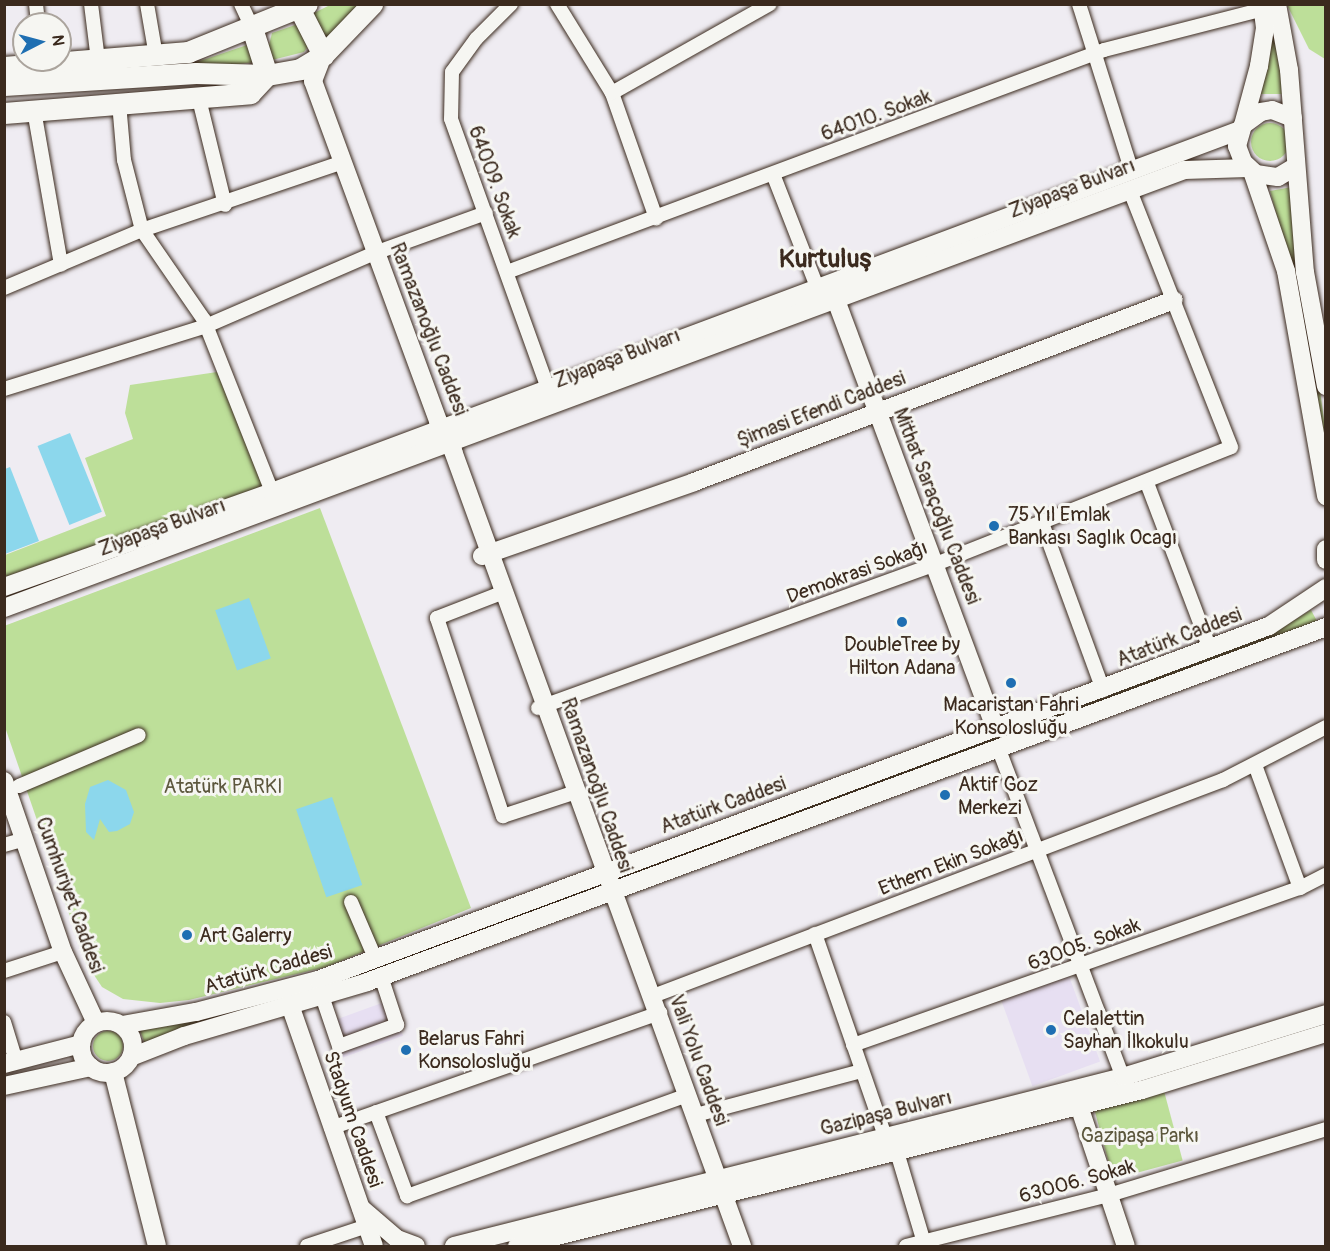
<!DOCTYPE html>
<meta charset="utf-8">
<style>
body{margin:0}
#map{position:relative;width:1330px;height:1251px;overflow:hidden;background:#efecf2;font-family:Pangolin,sans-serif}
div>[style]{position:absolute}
.built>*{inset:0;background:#e7dff2;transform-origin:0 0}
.green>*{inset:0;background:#bddf99;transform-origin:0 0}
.round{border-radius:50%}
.water>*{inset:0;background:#8cd7ec;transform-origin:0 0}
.roads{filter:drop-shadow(0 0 2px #3b2a1e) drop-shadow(0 0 2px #3b2a1e)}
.street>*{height:14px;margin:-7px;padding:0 7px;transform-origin:7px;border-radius:7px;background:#f6f6f2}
.secondary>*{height:18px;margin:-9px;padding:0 9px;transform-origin:9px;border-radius:9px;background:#f6f6f2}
.secondary>.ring{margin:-9px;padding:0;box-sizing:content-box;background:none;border:18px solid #f6f6f2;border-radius:50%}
.primary>*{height:21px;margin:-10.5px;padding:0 10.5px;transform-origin:10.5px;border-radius:10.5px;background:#f6f6f2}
.dots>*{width:16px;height:16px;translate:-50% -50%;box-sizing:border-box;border:3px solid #f6f6f2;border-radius:50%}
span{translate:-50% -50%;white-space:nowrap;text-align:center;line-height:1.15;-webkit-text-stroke:6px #f6f6f2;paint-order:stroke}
.street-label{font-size:20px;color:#3b2a1e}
.poi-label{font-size:20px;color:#3b2a1e}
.left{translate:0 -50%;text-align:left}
.park-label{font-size:20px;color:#5c573d}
.district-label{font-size:26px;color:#3b2a1e;font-weight:700}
.frame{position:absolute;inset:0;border:6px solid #3b2a1e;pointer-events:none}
.north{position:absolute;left:12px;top:12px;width:60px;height:60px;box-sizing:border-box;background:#f6f6f2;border:2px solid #aba49d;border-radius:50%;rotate:84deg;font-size:16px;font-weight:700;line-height:24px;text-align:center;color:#3b2a1e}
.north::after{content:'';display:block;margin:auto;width:21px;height:27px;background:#1f6fb2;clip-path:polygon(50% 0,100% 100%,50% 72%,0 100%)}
</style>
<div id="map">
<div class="built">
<i style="left:1069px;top:976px;width:91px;height:72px;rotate:70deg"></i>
<i style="left:390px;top:1000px;width:38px;height:67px;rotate:70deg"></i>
</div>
<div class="green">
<i style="clip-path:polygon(330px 5px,361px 5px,328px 40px,312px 14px)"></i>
<i style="clip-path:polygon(1271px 5px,1284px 94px,1261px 94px)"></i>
<i style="clip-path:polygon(1287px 5px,1325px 5px,1325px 59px,1309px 49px)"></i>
<i style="clip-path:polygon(298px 24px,309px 45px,304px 52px,272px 60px,267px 53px,272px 33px)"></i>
<i style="clip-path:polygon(247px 45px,255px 62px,224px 66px,194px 63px)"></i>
<i class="round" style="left:1251px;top:123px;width:38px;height:38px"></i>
<i style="clip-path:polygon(1292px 187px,1325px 427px,1325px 461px,1291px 267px,1270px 191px)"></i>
<i style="clip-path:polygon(217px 372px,224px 376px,276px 482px,5px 577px,5px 555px,106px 516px,85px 458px,133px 439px,125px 413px,130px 385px)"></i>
<i style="clip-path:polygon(320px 508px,471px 908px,326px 967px,189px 1000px,160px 1003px,123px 999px,102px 987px,86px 963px,5px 727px,4px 626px)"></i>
<i style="clip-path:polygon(1311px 610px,1318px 623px,627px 879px,624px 875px,1273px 633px)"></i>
<i style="clip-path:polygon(594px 885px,595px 890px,332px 985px,145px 1044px,139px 1028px)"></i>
<i class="round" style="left:93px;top:1031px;width:30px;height:30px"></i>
<i style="left:1164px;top:1091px;width:72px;height:72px;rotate:75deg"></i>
</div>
<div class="water">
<i style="left:70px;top:433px;width:85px;height:35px;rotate:68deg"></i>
<i style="clip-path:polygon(10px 467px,39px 541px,5px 554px,5px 469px)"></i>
<i style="left:249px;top:598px;width:64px;height:36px;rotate:70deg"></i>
<i style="clip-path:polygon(108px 780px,126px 790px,134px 812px,130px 824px,117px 831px,109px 832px,100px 819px,94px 840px,86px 832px,85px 804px,90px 787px)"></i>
<i style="left:332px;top:797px;width:93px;height:38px;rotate:71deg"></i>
</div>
<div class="roads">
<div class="street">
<i style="left:36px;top:4px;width:20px;rotate:84deg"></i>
<i style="left:91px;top:4px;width:56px;rotate:82.9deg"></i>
<i style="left:147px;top:4px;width:53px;rotate:80.2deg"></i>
<i style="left:241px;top:4px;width:26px;rotate:65deg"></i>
<i style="left:511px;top:4px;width:49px;rotate:135deg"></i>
<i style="left:476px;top:39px;width:41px;rotate:126deg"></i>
<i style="left:452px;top:72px;width:47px;rotate:91.2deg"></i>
<i style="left:451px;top:119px;width:286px;rotate:70.2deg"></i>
<i style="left:557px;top:4px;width:105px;rotate:58.3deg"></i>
<i style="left:612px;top:93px;width:133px;rotate:70.6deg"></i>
<i style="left:1079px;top:4px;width:176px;rotate:72.5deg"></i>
<i style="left:612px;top:93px;width:181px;rotate:-29.4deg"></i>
<i style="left:199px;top:99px;width:109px;rotate:76.2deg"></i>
<i style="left:119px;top:103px;width:57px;rotate:85deg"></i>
<i style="left:124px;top:160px;width:72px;rotate:75.6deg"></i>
<i style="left:142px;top:230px;width:109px;rotate:55.4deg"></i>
<i style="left:204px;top:320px;width:185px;rotate:68.4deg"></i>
<i style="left:34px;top:110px;width:157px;rotate:80.1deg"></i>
<i style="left:773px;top:174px;width:121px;rotate:68.7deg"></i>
<i style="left:507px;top:272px;width:637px;rotate:-20.4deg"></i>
<i style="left:1104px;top:50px;width:165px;rotate:-14.4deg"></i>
<i style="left:4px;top:288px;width:150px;rotate:-22.8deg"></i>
<i style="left:142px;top:230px;width:212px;rotate:-18.7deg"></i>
<i style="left:4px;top:389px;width:212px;rotate:-17.3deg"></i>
<i style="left:206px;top:326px;width:181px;rotate:-23.4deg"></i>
<i style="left:372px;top:254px;width:121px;rotate:-19.8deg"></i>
<i style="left:1147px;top:483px;width:178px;rotate:69.2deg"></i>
<i style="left:1042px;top:523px;width:178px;rotate:69.9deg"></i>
<i style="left:504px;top:592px;width:72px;rotate:158.8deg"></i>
<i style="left:437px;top:618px;width:209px;rotate:71.6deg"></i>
<i style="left:503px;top:816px;width:77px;rotate:-18.2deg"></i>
<i style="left:538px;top:708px;width:423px;rotate:-19.9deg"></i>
<i style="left:936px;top:564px;width:317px;rotate:-21.6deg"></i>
<i style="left:1231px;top:447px;width:275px;rotate:-111.5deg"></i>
<i style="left:998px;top:747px;width:353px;rotate:69.3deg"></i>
<i style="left:1255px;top:765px;width:131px;rotate:69.9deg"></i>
<i style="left:19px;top:786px;width:130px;rotate:-23deg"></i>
<i style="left:4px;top:845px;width:22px;rotate:-16deg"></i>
<i style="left:351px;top:902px;width:56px;rotate:66.7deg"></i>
<i style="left:815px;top:934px;width:214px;rotate:70.9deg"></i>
<i style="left:4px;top:971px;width:62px;rotate:-17.9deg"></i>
<i style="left:322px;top:996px;width:53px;rotate:71.2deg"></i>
<i style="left:339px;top:1046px;width:62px;rotate:-19.9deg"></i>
<i style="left:397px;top:1025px;width:52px;rotate:-108.1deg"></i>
<i style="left:653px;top:996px;width:610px;rotate:-20.75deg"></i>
<i style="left:1223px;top:780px;width:116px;rotate:-27.2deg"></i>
<i style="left:4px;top:1022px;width:41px;rotate:72.9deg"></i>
<i style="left:853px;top:1045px;width:474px;rotate:-19.4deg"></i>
<i style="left:1300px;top:888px;width:29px;rotate:-27deg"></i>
<i style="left:376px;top:1112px;width:90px;rotate:69.7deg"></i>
<i style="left:407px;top:1196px;width:299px;rotate:-19.8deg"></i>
<i style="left:696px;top:1115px;width:171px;rotate:-14.9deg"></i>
<i style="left:331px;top:1128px;width:349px;rotate:-19.3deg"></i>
<i style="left:897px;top:1152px;width:98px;rotate:73.4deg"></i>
<i style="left:307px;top:1246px;width:63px;rotate:-18.4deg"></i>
<i style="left:906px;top:1246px;width:209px;rotate:-14.1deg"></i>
<i style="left:1109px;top:1195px;width:227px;rotate:-16.9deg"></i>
</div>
<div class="secondary">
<i style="left:1277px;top:4px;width:67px;rotate:79.7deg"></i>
<i style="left:1289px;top:70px;width:203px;rotate:85.5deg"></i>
<i style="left:1305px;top:272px;width:116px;rotate:79.6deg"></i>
<i style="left:323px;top:55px;width:28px;rotate:111deg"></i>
<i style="left:313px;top:81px;width:362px;rotate:69.8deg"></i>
<i style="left:438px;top:421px;width:34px;rotate:63deg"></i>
<i style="left:453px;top:451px;width:846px;rotate:70.02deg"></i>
<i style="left:1293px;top:118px;width:22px;rotate:-159deg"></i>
<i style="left:1272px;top:110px;width:11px;rotate:170deg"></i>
<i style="left:1261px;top:112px;width:22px;rotate:144deg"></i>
<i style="left:1243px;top:125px;width:22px;rotate:106deg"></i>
<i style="left:1237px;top:146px;width:17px;rotate:69deg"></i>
<i style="left:1243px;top:162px;width:18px;rotate:43deg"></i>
<i style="left:1256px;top:174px;width:22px;rotate:8deg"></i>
<i style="left:1278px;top:177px;width:21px;rotate:-31deg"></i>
<i style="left:1243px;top:125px;width:61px;rotate:-74.8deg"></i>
<i style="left:1259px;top:66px;width:38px;rotate:-81deg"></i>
<i style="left:1265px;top:28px;width:24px;rotate:-97deg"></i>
<i style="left:1252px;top:171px;width:106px;rotate:71.2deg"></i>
<i style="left:1286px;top:271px;width:229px;rotate:79.9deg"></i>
<i style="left:836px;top:300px;width:457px;rotate:69.6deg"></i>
<i style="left:1326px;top:549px;width:11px;rotate:90deg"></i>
<i style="left:482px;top:556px;width:225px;rotate:-19.2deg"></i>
<i style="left:694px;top:482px;width:513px;rotate:-20.77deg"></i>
<i style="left:4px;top:587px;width:284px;rotate:-19.5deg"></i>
<i style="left:272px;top:492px;width:1033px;rotate:-20.5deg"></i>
<i style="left:4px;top:608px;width:1259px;rotate:-20.36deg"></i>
<i style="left:1184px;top:170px;width:64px;rotate:-1.8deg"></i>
<i style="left:4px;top:781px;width:181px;rotate:71deg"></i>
<i style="left:63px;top:952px;width:78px;rotate:65.1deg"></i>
<i style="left:290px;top:1005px;width:255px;rotate:70.8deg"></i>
<i class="ring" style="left:81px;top:1021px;width:34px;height:34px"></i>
<i style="left:122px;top:1025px;width:75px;rotate:-10deg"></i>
<i style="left:196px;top:1012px;width:126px;rotate:-14.7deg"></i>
<i style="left:318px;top:980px;width:1015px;rotate:-20.42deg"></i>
<i style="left:1269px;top:626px;width:69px;rotate:-33.7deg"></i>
<i style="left:131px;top:1057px;width:57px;rotate:-21.6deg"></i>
<i style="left:184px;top:1036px;width:191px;rotate:-16.4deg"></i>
<i style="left:367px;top:982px;width:1023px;rotate:-20.31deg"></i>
<i style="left:4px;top:1064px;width:80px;rotate:-14.6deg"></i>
<i style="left:113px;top:1072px;width:179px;rotate:75.8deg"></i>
<i style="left:4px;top:1086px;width:89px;rotate:-12.3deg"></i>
<i style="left:1075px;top:1094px;width:160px;rotate:71.5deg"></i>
<i style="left:361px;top:1208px;width:48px;rotate:40.7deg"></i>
<i style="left:397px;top:1239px;width:20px;rotate:20deg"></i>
<i style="left:454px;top:1246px;width:690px;rotate:-14.18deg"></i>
<i style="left:1123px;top:1077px;width:213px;rotate:-17.2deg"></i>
<i style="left:517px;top:1246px;width:644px;rotate:-14.01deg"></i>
<i style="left:1142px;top:1090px;width:193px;rotate:-17.2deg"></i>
</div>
<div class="primary">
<i style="left:299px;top:8px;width:53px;rotate:62.9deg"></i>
<i style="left:252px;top:28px;width:49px;rotate:72.3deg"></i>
<i style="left:4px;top:67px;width:185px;rotate:-4.7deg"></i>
<i style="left:188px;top:52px;width:128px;rotate:-22deg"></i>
<i style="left:4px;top:85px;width:192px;rotate:-3.6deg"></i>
<i style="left:196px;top:73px;width:71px;rotate:1.6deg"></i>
<i style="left:267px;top:75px;width:34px;rotate:-10deg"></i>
<i style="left:300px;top:69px;width:27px;rotate:-31deg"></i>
<i style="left:323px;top:55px;width:71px;rotate:-46.1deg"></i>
<i style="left:4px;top:113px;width:247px;rotate:-4.6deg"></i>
<i style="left:250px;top:93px;width:25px;rotate:-47deg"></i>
</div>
</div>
<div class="dots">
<i style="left:994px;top:526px;background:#1f6fb2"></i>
<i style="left:902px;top:622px;background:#1f6fb2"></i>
<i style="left:1011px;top:683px;background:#1f6fb2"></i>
<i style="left:945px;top:795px;background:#1f6fb2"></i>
<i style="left:187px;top:935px;background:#1f6fb2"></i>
<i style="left:1051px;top:1030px;background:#1f6fb2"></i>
<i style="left:406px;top:1050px;background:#1f6fb2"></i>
</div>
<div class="street-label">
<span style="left:876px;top:115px;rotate:-20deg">64010. Sokak</span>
<span style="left:495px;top:182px;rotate:70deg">64009. Sokak</span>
<span style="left:1072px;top:188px;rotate:-21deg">Ziyapaşa Bulvarı</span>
<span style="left:429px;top:329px;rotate:69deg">Ramazanoğlu Caddesi</span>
<span style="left:617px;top:358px;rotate:-21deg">Ziyapaşa Bulvarı</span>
<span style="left:821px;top:409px;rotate:-21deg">Şimasi Efendi Caddesi</span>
<span style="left:937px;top:506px;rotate:69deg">Mithat Saraçoğlu Caddesi</span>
<span style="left:162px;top:527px;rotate:-20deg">Ziyapaşa Bulvarı</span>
<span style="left:857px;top:572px;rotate:-20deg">Demokrasi Sokağı</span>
<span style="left:1179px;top:637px;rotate:-21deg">Atatürk Caddesi</span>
<span style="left:597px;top:785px;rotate:71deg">Ramazanoğlu Caddesi</span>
<span style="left:723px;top:805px;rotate:-20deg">Atatürk Caddesi</span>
<span style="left:951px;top:862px;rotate:-21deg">Ethem Ekin Sokağı</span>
<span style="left:70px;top:895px;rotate:70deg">Cumhuriyet Caddesi</span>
<span style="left:1084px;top:944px;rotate:-20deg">63005. Sokak</span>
<span style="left:268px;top:969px;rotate:-16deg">Atatürk Caddesi</span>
<span style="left:699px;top:1060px;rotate:70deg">Vali Yolu Caddesi</span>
<span style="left:886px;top:1113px;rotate:-14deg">Gazipaşa Bulvarı</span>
<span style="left:353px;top:1119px;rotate:71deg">Stadyum Caddesi</span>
<span style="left:1077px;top:1181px;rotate:-15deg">63006. Sokak</span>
</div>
<div class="poi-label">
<span class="left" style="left:1008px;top:526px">75 Yıl Emlak<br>Bankası Saglık Ocagı</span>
<span style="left:902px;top:656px">DoubleTree by<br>Hilton Adana</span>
<span style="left:1011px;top:716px">Macaristan Fahri<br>Konsolosluğu</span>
<span class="left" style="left:958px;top:796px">Aktif Goz<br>Merkezi</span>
<span class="left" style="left:199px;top:935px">Art Galerry</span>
<span class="left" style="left:1063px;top:1030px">Celalettin<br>Sayhan İlkokulu</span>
<span class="left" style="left:418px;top:1050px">Belarus Fahri<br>Konsolosluğu</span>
</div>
<div class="park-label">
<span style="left:223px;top:786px">Atatürk PARKI</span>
<span style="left:1140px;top:1135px">Gazipaşa Parkı</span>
</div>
<div class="district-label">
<span style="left:825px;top:260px">Kurtuluş</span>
</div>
<div class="frame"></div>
<div class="north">N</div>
</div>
